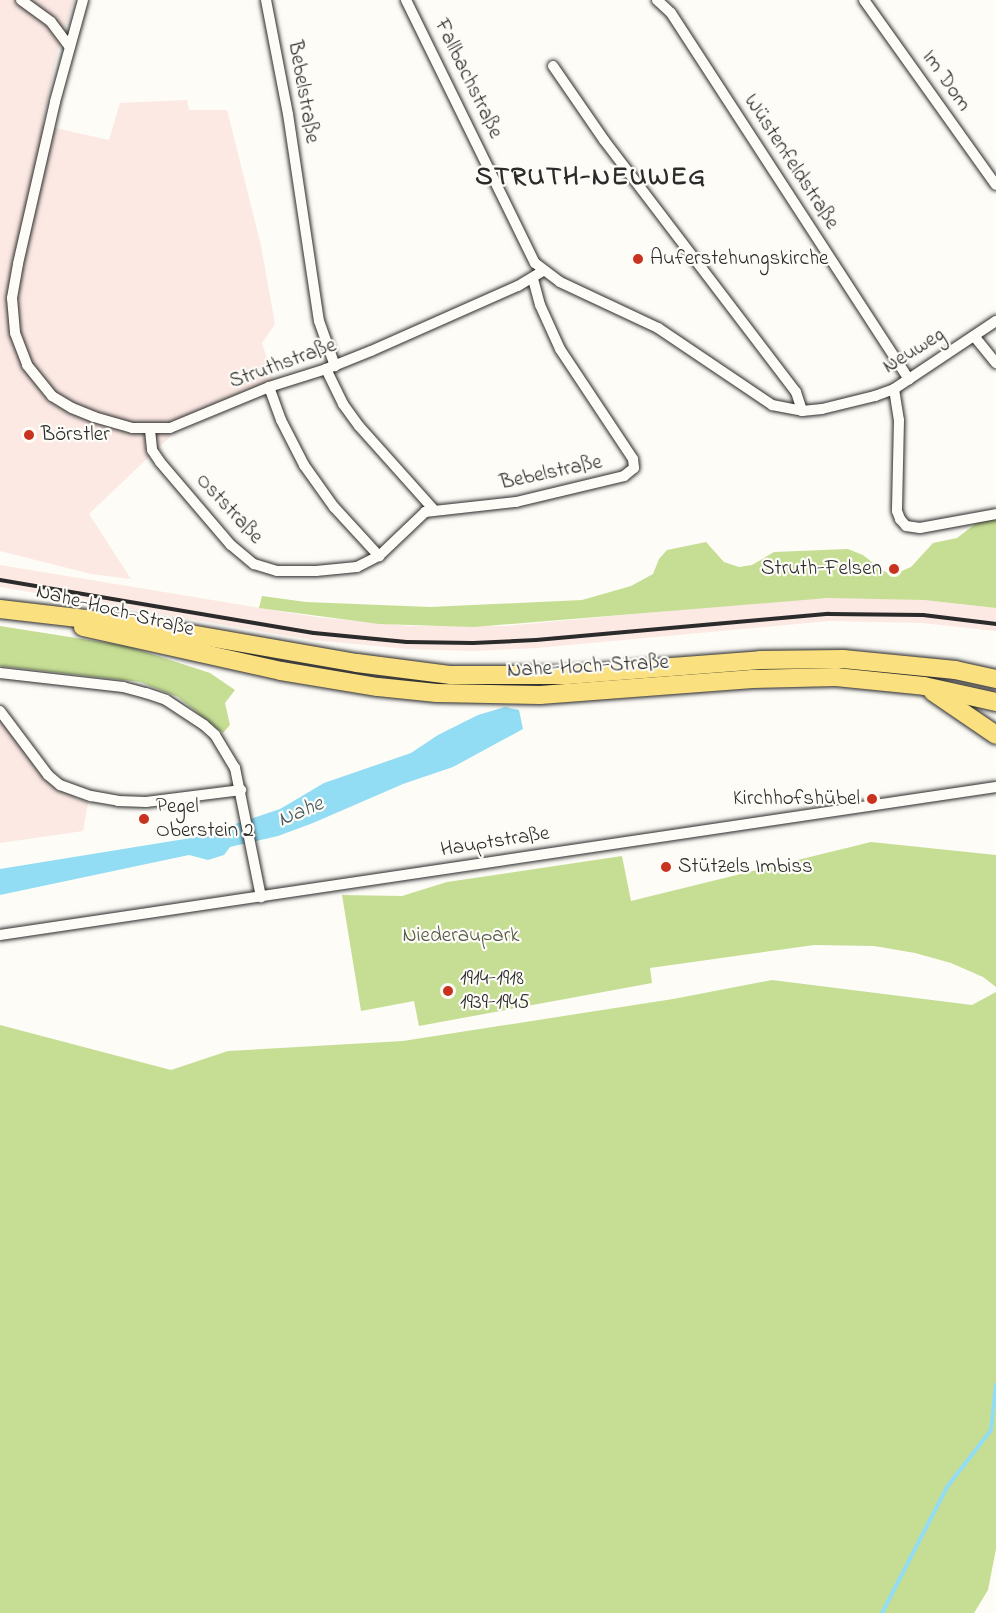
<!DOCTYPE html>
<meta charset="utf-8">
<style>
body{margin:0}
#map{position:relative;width:996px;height:1613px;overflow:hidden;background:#fdfcf7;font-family:"Indie Flower",sans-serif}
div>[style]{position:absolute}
.built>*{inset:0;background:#fce9e3}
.green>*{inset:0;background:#c6de94}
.water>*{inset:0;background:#92ddf3}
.stream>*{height:4px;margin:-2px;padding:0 2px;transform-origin:2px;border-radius:2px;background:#92ddf3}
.roads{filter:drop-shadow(0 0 2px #2b2b2b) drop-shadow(0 0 2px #2b2b2b)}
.street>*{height:10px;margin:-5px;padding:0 5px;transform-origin:5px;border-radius:5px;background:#fdfcf7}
.primary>*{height:18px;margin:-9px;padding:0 9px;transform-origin:9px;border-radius:9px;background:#fbe080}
.rail>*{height:4px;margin:-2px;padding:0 2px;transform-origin:2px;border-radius:2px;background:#2b2b2b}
.dots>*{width:16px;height:16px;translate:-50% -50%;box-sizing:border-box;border:3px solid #fdfcf7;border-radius:50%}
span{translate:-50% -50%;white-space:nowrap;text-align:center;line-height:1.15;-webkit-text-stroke:4.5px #fdfcf7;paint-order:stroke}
.street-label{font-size:21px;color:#2b2b2b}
.poi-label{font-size:21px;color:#2b2b2b}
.left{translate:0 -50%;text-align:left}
.right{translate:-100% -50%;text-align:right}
.park-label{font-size:21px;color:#525845}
.water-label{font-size:22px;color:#45585d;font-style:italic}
.district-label{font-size:27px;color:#2b2b2b;font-weight:700;letter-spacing:1.5px}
</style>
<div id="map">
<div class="built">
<i style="clip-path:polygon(0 0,74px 0,58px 51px,42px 125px,109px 140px,120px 103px,187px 100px,189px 110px,227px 110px,261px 246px,275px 324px,262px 343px,274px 380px,196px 412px,89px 514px,131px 579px,91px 574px,0 551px)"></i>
<i style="clip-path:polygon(0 565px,316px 617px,408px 626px,504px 626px,785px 600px,860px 597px,924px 600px,996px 608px,996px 631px,922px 623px,829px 621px,537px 648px,473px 651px,407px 649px,313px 640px,0 587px)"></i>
<i style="clip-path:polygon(0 716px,54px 787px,88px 803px,83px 831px,0 843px)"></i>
</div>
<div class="green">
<i style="clip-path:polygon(996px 508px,996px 608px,924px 600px,828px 598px,473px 627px,379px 624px,259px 608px,262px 596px,306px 602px,430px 607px,582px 600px,631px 586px,653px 574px,659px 559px,667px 550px,706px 542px,724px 562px,739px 567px,752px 565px,774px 552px,848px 549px,863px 555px,883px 571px,895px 574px,911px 567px,933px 543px,957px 538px)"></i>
<i style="clip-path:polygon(0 626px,127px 646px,210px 673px,235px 690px,225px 703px,230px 725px,223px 733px,178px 697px,140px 682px,0 666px)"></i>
<i style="clip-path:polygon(871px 842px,996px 855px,996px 987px,983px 977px,951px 963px,915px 953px,874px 946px,814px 945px,650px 968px,652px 983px,419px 1026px,414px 1001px,361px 1011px,342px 895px,402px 896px,447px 882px,622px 856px,631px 901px)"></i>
<i style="clip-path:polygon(772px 980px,972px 1005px,996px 992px,996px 1549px,988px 1590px,974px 1613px,0 1613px,0 1025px,171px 1070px,228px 1051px,403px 1041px,673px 999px)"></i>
</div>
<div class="water">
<i style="clip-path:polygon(505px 707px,519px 710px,523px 729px,453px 767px,403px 784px,313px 823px,278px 836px,230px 847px,224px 855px,208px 860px,189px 855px,0 895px,0 869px,197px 837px,280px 809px,324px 783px,411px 753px,438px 735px,478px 715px)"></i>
</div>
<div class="stream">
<i style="left:882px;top:1613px;width:142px;rotate:-62.7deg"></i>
<i style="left:947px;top:1487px;width:72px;rotate:-52.3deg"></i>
<i style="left:991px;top:1430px;width:46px;rotate:-83.8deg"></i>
</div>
<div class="roads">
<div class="street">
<i style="left:21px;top:0;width:37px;rotate:36deg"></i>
<i style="left:51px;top:22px;width:31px;rotate:53deg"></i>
<i style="left:83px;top:0;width:106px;rotate:105.4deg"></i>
<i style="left:55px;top:102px;width:166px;rotate:102.9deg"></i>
<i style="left:18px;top:264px;width:35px;rotate:100deg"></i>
<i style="left:12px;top:298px;width:35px;rotate:85deg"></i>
<i style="left:15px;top:333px;width:34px;rotate:69deg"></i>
<i style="left:27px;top:365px;width:40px;rotate:51deg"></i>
<i style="left:52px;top:396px;width:23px;rotate:31deg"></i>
<i style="left:72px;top:408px;width:24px;rotate:22deg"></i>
<i style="left:94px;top:417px;width:40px;rotate:16deg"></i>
<i style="left:132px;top:428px;width:38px"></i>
<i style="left:170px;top:428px;width:107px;rotate:-22.5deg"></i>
<i style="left:269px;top:387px;width:60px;rotate:-17.5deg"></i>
<i style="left:326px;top:369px;width:48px;rotate:-21.8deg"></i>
<i style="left:371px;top:351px;width:161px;rotate:-23.9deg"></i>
<i style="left:518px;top:286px;width:29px;rotate:-31deg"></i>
<i style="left:266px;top:0;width:116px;rotate:79.1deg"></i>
<i style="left:288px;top:114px;width:209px;rotate:81.5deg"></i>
<i style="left:319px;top:321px;width:48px;rotate:70.4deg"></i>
<i style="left:406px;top:0;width:293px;rotate:63.9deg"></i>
<i style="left:535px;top:263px;width:31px;rotate:37deg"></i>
<i style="left:560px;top:282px;width:108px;rotate:25.1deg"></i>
<i style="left:658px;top:328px;width:138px;rotate:34deg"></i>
<i style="left:772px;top:405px;width:31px;rotate:11deg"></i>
<i style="left:802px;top:411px;width:20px;rotate:-6deg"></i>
<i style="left:822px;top:409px;width:55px;rotate:-13.8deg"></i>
<i style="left:875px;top:396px;width:20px;rotate:-20deg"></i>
<i style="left:894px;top:389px;width:123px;rotate:-33.7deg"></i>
<i style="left:657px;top:0;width:19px;rotate:43deg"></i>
<i style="left:671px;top:13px;width:437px;rotate:57deg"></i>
<i style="left:864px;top:0;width:227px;rotate:54.5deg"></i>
<i style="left:553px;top:66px;width:90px;rotate:55.4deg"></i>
<i style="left:604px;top:140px;width:317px;rotate:52.7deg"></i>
<i style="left:796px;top:392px;width:20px;rotate:72deg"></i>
<i style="left:974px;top:336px;width:35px;rotate:51deg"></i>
<i style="left:326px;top:369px;width:39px;rotate:64deg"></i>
<i style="left:343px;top:404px;width:27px;rotate:54deg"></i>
<i style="left:359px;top:426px;width:113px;rotate:48.2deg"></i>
<i style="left:269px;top:387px;width:35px;rotate:70deg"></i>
<i style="left:281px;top:420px;width:51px;rotate:62.9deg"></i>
<i style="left:304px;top:465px;width:52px;rotate:54.5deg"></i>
<i style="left:334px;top:507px;width:67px;rotate:47.4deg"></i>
<i style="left:894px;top:389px;width:31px;rotate:81deg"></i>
<i style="left:899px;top:420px;width:91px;rotate:91.3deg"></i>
<i style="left:897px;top:511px;width:9px;rotate:69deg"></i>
<i style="left:900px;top:519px;width:9px;rotate:49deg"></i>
<i style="left:906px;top:526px;width:14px;rotate:8deg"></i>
<i style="left:920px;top:528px;width:77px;rotate:-10.4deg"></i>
<i style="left:150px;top:430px;width:20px;rotate:84deg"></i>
<i style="left:152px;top:450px;width:14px;rotate:56deg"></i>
<i style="left:160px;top:462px;width:109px;rotate:49.5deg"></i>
<i style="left:231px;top:545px;width:30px;rotate:40deg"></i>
<i style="left:254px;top:564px;width:24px;rotate:17deg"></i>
<i style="left:277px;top:571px;width:39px"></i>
<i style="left:316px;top:571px;width:41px;rotate:-5.6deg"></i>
<i style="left:357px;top:567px;width:25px;rotate:-27deg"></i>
<i style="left:379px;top:556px;width:64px;rotate:-43.7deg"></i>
<i style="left:425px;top:512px;width:92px;rotate:-6.3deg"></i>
<i style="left:516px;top:502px;width:111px;rotate:-13.5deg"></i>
<i style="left:624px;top:476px;width:13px;rotate:-39deg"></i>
<i style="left:634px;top:468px;width:9px;rotate:-96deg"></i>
<i style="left:633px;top:459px;width:132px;rotate:-123.6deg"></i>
<i style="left:560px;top:349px;width:48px;rotate:-114.4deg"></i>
<i style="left:540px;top:305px;width:27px;rotate:-105deg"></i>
<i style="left:0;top:673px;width:124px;rotate:6.5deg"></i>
<i style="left:123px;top:687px;width:24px;rotate:15deg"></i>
<i style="left:146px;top:693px;width:21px;rotate:19deg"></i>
<i style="left:166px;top:700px;width:45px;rotate:33.3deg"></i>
<i style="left:204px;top:725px;width:15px;rotate:42deg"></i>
<i style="left:215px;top:735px;width:39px;rotate:59deg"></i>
<i style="left:235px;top:768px;width:132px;rotate:78.6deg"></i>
<i style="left:0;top:711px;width:80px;rotate:53.1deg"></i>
<i style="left:48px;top:775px;width:16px;rotate:40deg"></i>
<i style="left:60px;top:785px;width:33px;rotate:20deg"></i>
<i style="left:91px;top:796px;width:27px;rotate:10deg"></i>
<i style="left:118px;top:801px;width:28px;rotate:2deg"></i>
<i style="left:146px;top:802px;width:96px;rotate:-7.2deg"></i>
<i style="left:0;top:935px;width:1007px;rotate:-8.45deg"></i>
</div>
<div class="primary">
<i style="left:0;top:609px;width:140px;rotate:6.6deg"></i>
<i style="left:139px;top:625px;width:221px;rotate:9.9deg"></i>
<i style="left:357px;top:663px;width:95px;rotate:7.3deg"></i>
<i style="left:451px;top:675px;width:116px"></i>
<i style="left:567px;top:675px;width:194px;rotate:-4.4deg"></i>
<i style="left:760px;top:660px;width:83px;rotate:-0.7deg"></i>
<i style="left:843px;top:659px;width:113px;rotate:5.6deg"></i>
<i style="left:955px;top:670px;width:42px;rotate:12.4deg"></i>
<i style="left:83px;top:627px;width:203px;rotate:12.5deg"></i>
<i style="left:281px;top:671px;width:98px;rotate:9.4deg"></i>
<i style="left:378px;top:687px;width:59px;rotate:5.8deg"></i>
<i style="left:437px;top:693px;width:103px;rotate:1.1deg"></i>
<i style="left:540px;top:695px;width:213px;rotate:-4.3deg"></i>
<i style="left:752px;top:679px;width:84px;rotate:-1.4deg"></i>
<i style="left:836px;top:677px;width:88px;rotate:5.8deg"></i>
<i style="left:924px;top:686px;width:74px;rotate:12.5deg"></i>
<i style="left:933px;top:692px;width:76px;rotate:34.3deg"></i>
</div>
</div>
<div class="rail">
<i style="left:0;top:580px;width:318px;rotate:9.6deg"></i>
<i style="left:314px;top:633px;width:93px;rotate:5.5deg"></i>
<i style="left:407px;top:642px;width:66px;rotate:0.9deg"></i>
<i style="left:473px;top:643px;width:63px;rotate:-2.7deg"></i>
<i style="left:536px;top:640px;width:294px;rotate:-5.1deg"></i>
<i style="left:829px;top:614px;width:94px;rotate:0.6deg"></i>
<i style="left:923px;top:615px;width:74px;rotate:7deg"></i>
</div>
<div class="dots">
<i style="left:638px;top:259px;background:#c8321e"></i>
<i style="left:29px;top:435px;background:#c8321e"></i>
<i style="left:894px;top:569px;background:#c8321e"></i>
<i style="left:872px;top:799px;background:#c8321e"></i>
<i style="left:144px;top:819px;background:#c8321e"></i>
<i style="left:666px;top:867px;background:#c8321e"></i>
<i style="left:448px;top:991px;background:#c8321e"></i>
</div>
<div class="street-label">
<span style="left:468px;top:79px;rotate:64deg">Fallbachstraße</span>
<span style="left:946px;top:81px;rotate:55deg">Im Dom</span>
<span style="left:303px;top:92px;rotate:80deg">Bebelstraße</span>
<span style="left:791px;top:162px;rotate:57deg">Wüstenfeldstraße</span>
<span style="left:914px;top:351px;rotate:-32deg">Neuweg</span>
<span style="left:283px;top:364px;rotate:-20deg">Struthstraße</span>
<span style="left:551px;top:473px;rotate:-12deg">Bebelstraße</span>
<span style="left:229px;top:509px;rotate:47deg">Oststraße</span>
<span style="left:115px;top:611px;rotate:14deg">Nahe-Hoch-Straße</span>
<span style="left:588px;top:667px;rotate:-3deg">Nahe-Hoch-Straße</span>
<span style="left:495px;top:842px;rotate:-9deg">Hauptstraße</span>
</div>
<div class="poi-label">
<span class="left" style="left:650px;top:259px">Auferstehungskirche</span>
<span class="left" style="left:41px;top:435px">Börstler</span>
<span class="right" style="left:882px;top:569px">Struth-Felsen</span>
<span class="right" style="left:860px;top:799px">Kirchhofshübel</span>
<span class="left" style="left:156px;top:819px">Pegel<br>Oberstein 2</span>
<span class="left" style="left:678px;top:867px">Stützels Imbiss</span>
<span class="left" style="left:460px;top:991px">1914-1918<br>1939-1945</span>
</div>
<div class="park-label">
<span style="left:461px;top:936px">Niederaupark</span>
</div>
<div class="water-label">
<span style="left:301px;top:813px;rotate:-23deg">Nahe</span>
</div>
<div class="district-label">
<span style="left:591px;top:178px">STRUTH-NEUWEG</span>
</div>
</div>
